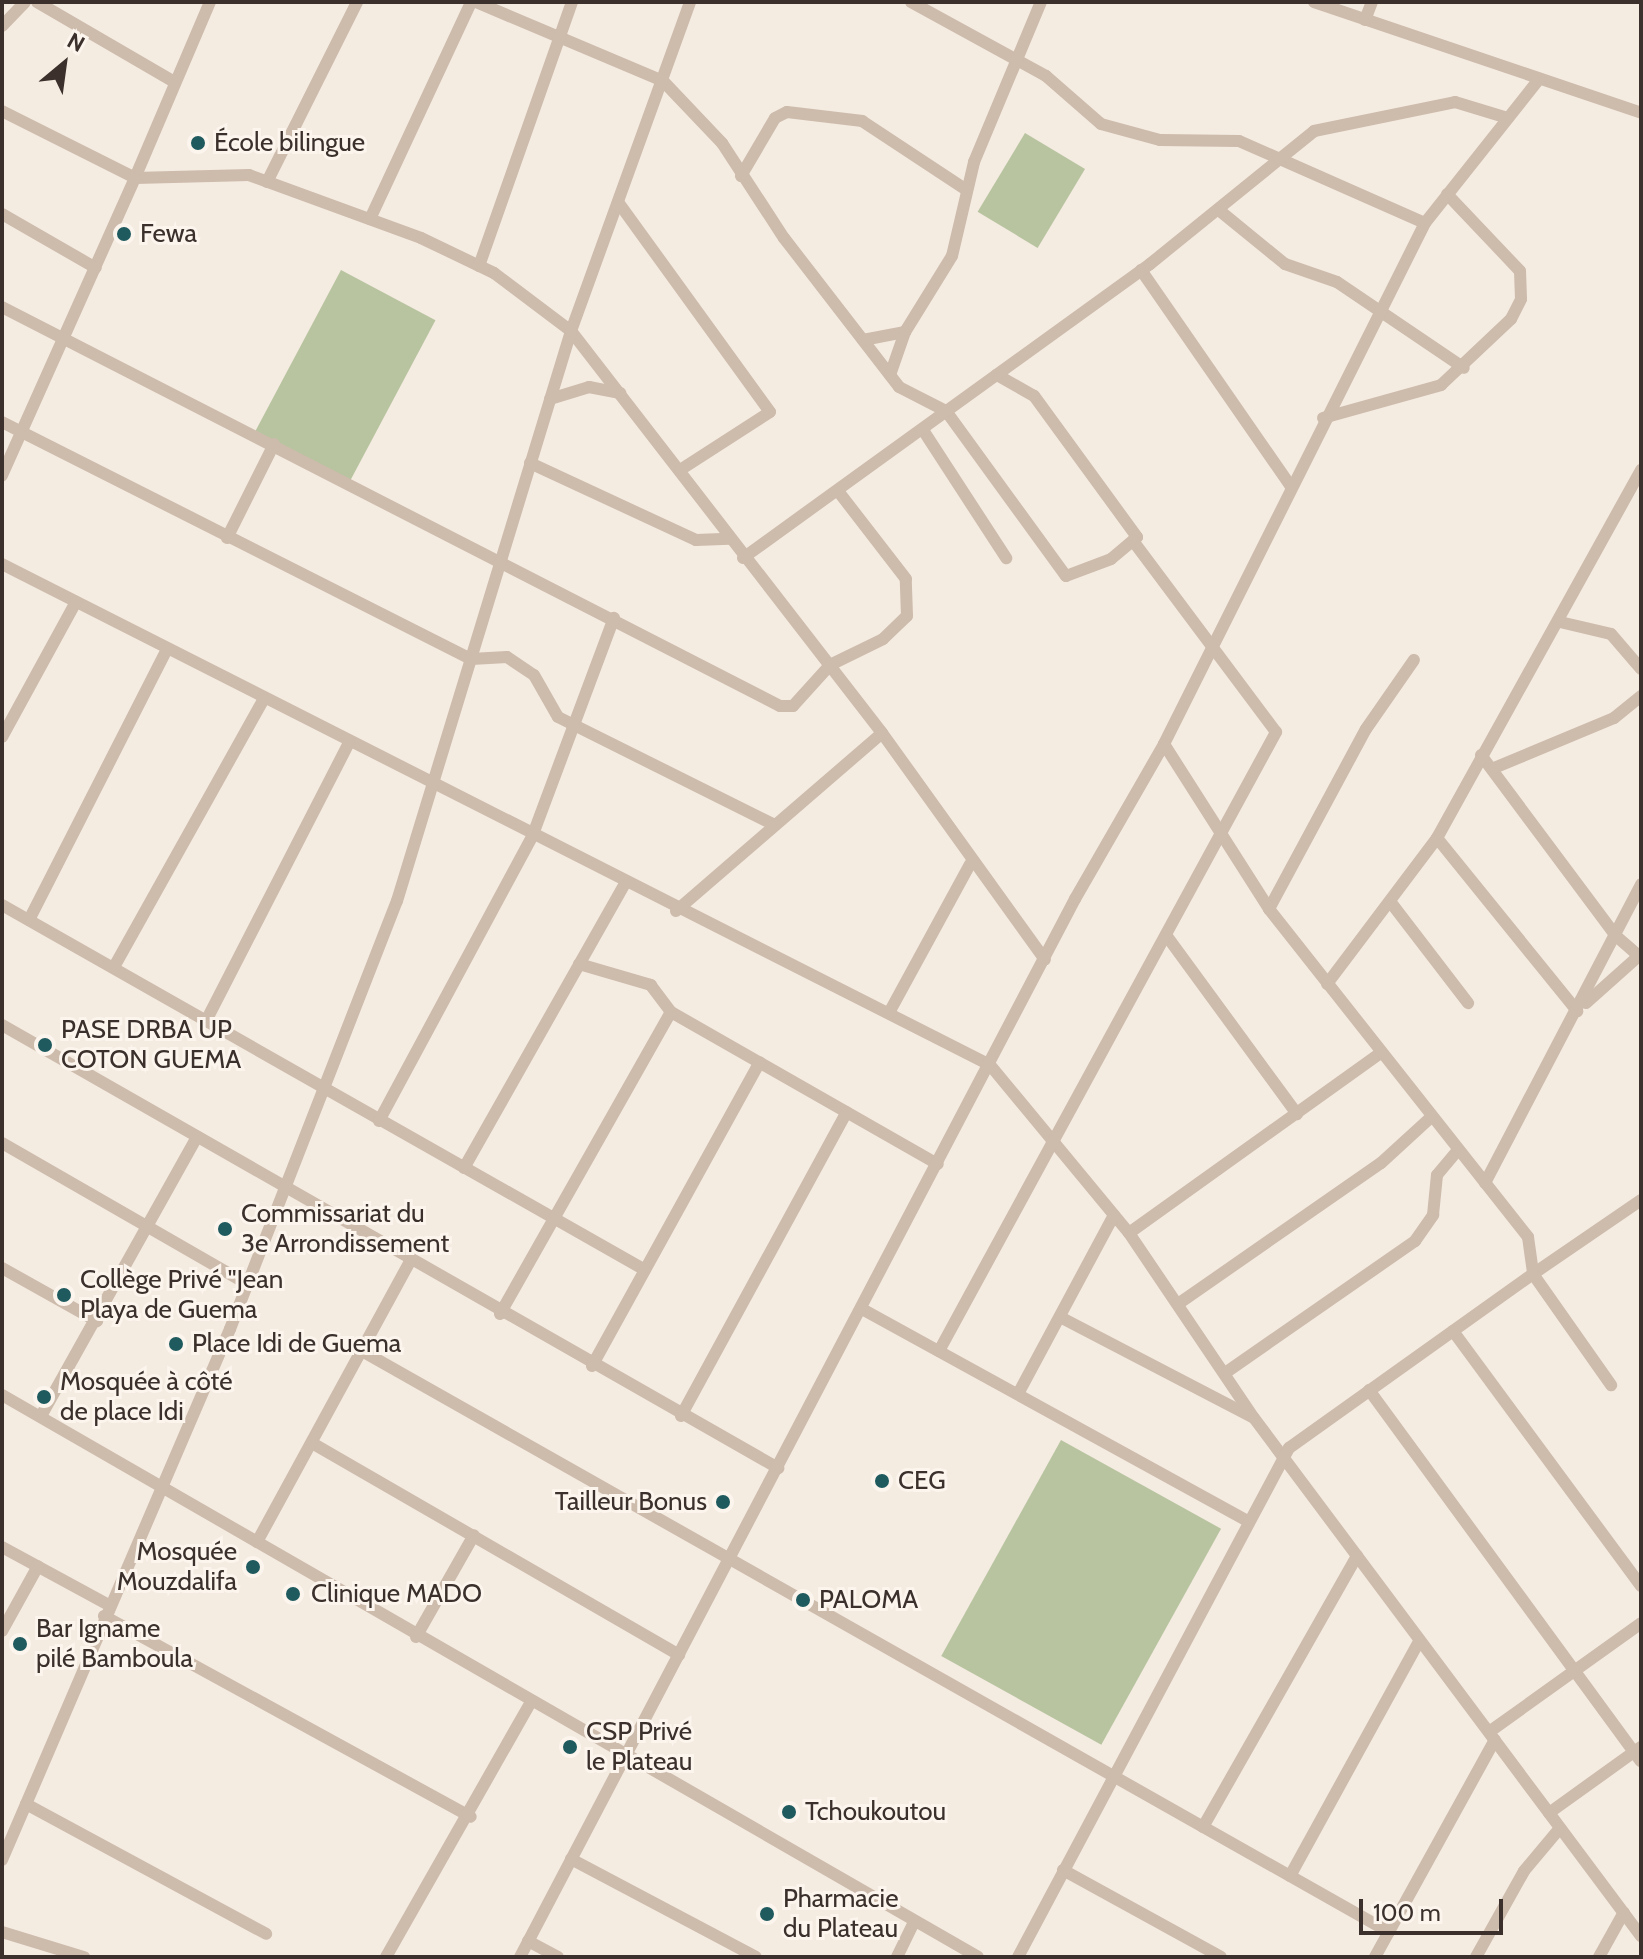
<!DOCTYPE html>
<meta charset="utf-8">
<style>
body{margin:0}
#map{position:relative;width:1643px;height:1959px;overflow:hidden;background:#f4ebe1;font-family:Cabin,sans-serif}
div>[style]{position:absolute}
.green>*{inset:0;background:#b8c4a0;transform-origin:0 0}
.minor>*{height:12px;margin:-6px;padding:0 6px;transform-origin:6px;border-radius:6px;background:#cdbbac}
.dots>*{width:22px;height:22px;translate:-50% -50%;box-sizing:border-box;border:4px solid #fbf5ee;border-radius:50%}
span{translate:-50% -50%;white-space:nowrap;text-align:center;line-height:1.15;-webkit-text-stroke:6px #fbf5ee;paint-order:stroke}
.poi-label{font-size:26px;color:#3b302b}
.left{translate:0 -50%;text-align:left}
.right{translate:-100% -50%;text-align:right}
.frame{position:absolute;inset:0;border:4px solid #3b302b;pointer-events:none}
.north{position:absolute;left:24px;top:24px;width:80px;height:80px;-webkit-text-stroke:6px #fbf5ee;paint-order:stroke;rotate:29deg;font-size:22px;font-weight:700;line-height:32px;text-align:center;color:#3b302b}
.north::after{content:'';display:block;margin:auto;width:28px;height:36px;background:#3b302b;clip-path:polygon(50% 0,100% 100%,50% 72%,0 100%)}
.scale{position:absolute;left:1359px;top:1899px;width:144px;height:36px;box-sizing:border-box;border:4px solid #3b302b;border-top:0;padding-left:10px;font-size:24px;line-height:28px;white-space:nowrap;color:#3b302b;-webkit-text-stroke:6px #fbf5ee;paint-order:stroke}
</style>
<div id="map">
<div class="green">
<i style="left:1025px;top:133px;width:70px;height:92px;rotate:31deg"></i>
<i style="left:341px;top:270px;width:107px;height:182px;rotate:28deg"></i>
<i style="left:1061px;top:1440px;width:183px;height:247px;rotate:29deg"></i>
</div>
<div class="minor">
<i style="left:37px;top:2px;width:157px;rotate:30.2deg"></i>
<i style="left:210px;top:2px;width:191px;rotate:113.1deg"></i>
<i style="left:135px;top:178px;width:114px;rotate:-1.5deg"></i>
<i style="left:249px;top:175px;width:183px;rotate:20.1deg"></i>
<i style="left:421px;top:238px;width:81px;rotate:25.6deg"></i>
<i style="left:494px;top:273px;width:96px;rotate:37deg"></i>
<i style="left:571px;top:331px;width:508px;rotate:52.27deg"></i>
<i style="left:882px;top:733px;width:279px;rotate:54.3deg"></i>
<i style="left:476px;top:2px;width:203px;rotate:22.9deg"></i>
<i style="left:663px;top:81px;width:86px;rotate:46.4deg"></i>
<i style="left:722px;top:143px;width:113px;rotate:56.9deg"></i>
<i style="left:784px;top:238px;width:188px;rotate:52.3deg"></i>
<i style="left:899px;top:387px;width:53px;rotate:27.1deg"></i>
<i style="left:946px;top:411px;width:204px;rotate:54deg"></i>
<i style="left:1066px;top:576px;width:48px;rotate:-20.7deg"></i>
<i style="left:1111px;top:559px;width:34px;rotate:-40deg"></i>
<i style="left:1137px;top:537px;width:175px;rotate:-126.1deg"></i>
<i style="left:1034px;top:396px;width:43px;rotate:-150.4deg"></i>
<i style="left:911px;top:2px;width:154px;rotate:28.7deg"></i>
<i style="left:1046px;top:76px;width:73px;rotate:41.1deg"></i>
<i style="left:1101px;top:124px;width:61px;rotate:15.2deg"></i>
<i style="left:1160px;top:140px;width:79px;rotate:0.7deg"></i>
<i style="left:1239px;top:141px;width:203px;rotate:23.8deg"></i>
<i style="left:1314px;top:2px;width:345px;rotate:18.7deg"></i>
<i style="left:1365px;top:20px;width:19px;rotate:-69deg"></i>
<i style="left:2px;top:26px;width:33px;rotate:-46deg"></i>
<i style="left:2px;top:111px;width:149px;rotate:26.7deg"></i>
<i style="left:135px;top:178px;width:326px;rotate:114.1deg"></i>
<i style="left:741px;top:176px;width:67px;rotate:-59.6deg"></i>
<i style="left:775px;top:118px;width:13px;rotate:-27deg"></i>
<i style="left:787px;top:112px;width:76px;rotate:6.8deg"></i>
<i style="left:862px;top:121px;width:123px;rotate:33.4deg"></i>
<i style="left:267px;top:182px;width:201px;rotate:-63.4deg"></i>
<i style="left:618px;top:202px;width:259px;rotate:54.1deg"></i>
<i style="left:770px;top:412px;width:107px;rotate:147.2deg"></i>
<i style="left:1220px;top:211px;width:84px;rotate:39.2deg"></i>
<i style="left:1285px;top:264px;width:55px;rotate:19.1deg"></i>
<i style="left:1337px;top:282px;width:153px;rotate:34.1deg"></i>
<i style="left:2px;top:214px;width:108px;rotate:29.9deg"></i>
<i style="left:370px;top:219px;width:239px;rotate:-65deg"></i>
<i style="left:479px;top:266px;width:280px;rotate:-70.6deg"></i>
<i style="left:1141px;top:270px;width:262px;rotate:55.3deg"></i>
<i style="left:2px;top:307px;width:874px;rotate:27.15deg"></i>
<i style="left:780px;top:706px;width:13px"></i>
<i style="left:793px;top:706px;width:55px;rotate:-47.9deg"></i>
<i style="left:830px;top:665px;width:59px;rotate:-26.1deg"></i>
<i style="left:883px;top:639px;width:33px;rotate:-44deg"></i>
<i style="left:907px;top:616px;width:37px;rotate:-92deg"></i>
<i style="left:906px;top:579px;width:111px;rotate:-127.7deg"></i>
<i style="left:863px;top:340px;width:43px;rotate:-10.8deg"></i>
<i style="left:890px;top:375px;width:46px;rotate:-70.8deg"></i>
<i style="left:905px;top:332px;width:89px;rotate:-58.3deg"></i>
<i style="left:952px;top:256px;width:97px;rotate:-76.8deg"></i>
<i style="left:974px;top:162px;width:173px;rotate:-67.3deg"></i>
<i style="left:550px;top:399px;width:41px;rotate:-17.1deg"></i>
<i style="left:589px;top:387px;width:32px;rotate:11deg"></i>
<i style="left:1323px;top:418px;width:123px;rotate:-15.6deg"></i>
<i style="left:1441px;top:385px;width:96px;rotate:-43.3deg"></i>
<i style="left:1511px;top:319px;width:22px;rotate:-63deg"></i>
<i style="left:1521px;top:299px;width:28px;rotate:-92deg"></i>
<i style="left:1520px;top:271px;width:106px;rotate:-133.5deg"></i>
<i style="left:2px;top:422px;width:525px;rotate:26.81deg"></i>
<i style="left:471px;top:659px;width:36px;rotate:-3deg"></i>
<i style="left:507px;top:657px;width:32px;rotate:34deg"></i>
<i style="left:534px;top:675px;width:48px;rotate:60.3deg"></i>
<i style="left:558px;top:717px;width:242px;rotate:26.5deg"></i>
<i style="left:923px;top:430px;width:153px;rotate:57deg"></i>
<i style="left:530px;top:463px;width:183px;rotate:24.9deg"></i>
<i style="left:696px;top:540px;width:33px;rotate:-2deg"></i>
<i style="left:227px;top:538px;width:105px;rotate:-63.4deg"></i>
<i style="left:743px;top:558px;width:502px;rotate:-35.84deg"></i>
<i style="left:1150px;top:264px;width:211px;rotate:-39deg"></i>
<i style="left:1314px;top:131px;width:144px;rotate:-11.6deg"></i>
<i style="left:1455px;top:102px;width:55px;rotate:16.8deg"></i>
<i style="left:2px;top:564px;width:1108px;rotate:26.89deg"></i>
<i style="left:990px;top:1065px;width:218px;rotate:50.4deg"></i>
<i style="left:1129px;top:1233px;width:223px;rotate:56deg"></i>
<i style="left:1254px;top:1418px;width:647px;rotate:53.24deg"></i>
<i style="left:1560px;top:622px;width:52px;rotate:13.2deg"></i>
<i style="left:1611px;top:634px;width:46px;rotate:49.4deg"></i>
<i style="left:2px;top:737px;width:154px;rotate:-61.3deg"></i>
<i style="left:1164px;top:744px;width:583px;rotate:-63.39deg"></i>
<i style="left:1425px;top:223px;width:184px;rotate:-51.6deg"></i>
<i style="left:1481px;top:755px;width:226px;rotate:53.3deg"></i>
<i style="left:1616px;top:936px;width:33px;rotate:41deg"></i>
<i style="left:1494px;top:768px;width:130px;rotate:-22.6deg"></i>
<i style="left:1614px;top:718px;width:35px;rotate:-39deg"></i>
<i style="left:1437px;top:838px;width:223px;rotate:51deg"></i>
<i style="left:1392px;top:904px;width:125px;rotate:52.5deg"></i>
<i style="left:2px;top:905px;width:739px;rotate:29.58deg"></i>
<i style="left:1269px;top:909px;width:204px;rotate:-61.7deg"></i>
<i style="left:1366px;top:729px;width:84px;rotate:-55.2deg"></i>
<i style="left:676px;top:911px;width:272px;rotate:-40.8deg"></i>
<i style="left:29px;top:920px;width:304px;rotate:-63deg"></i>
<i style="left:1166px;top:935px;width:222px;rotate:53.8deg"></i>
<i style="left:114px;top:967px;width:307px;rotate:-60.8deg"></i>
<i style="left:1327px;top:984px;width:183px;rotate:-53deg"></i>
<i style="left:1437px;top:838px;width:421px;rotate:-61deg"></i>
<i style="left:1586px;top:1003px;width:74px;rotate:-41.7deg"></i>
<i style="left:890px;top:1011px;width:167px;rotate:-61.4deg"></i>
<i style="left:671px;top:1012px;width:307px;rotate:29.7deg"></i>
<i style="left:206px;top:1021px;width:313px;rotate:-62.8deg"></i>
<i style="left:2px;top:1025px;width:894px;rotate:29.72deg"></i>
<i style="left:379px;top:1121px;width:323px;rotate:-61.7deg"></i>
<i style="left:532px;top:837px;width:234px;rotate:-69.5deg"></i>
<i style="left:2px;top:1143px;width:280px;rotate:29.9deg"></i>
<i style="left:464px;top:1168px;width:325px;rotate:-60.5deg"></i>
<i style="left:1485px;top:1183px;width:337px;rotate:-62.4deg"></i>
<i style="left:1129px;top:1233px;width:307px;rotate:-35.6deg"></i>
<i style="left:2px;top:1268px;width:109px;rotate:29.2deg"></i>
<i style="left:1178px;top:1304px;width:247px;rotate:-34.8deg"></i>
<i style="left:1381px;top:1163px;width:65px;rotate:-42.5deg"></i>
<i style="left:862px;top:1309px;width:440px;rotate:28.8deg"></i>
<i style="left:500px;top:1314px;width:347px;rotate:-60.5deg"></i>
<i style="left:671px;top:1012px;width:34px;rotate:-127deg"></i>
<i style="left:651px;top:985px;width:75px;rotate:-163.7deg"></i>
<i style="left:1060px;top:1317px;width:216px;rotate:27.5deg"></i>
<i style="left:1453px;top:1331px;width:317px;rotate:53.6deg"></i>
<i style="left:362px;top:1351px;width:1180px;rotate:29.5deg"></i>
<i style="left:939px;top:1351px;width:705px;rotate:-61.43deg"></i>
<i style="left:1276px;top:732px;width:239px;rotate:-126.8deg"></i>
<i style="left:592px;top:1366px;width:347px;rotate:-61.1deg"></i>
<i style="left:1228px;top:1371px;width:228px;rotate:-34.8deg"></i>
<i style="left:1415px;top:1241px;width:32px;rotate:-55deg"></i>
<i style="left:1433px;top:1215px;width:40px;rotate:-84.3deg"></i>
<i style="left:1437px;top:1175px;width:31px;rotate:-50deg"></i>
<i style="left:1369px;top:1390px;width:460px;rotate:53.8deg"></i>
<i style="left:1018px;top:1394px;width:203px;rotate:-61.8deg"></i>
<i style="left:2px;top:1395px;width:1126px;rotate:29.93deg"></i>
<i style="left:41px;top:1416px;width:320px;rotate:-60.8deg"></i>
<i style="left:681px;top:1416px;width:346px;rotate:-61.4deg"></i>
<i style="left:312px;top:1443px;width:424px;rotate:30deg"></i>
<i style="left:257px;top:1542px;width:318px;rotate:-61.4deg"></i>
<i style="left:2px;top:1547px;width:122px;rotate:28.5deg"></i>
<i style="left:104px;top:1616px;width:418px;rotate:28.7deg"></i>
<i style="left:2px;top:1631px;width:74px;rotate:-61deg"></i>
<i style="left:416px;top:1637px;width:117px;rotate:-60.4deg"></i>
<i style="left:1489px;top:1732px;width:187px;rotate:-35.6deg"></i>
<i style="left:26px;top:1804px;width:273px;rotate:28.4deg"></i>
<i style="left:1549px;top:1813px;width:113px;rotate:-35.7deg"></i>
<i style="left:1203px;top:1827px;width:312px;rotate:-60.4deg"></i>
<i style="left:571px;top:1859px;width:209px;rotate:27.9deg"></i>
<i style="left:2px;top:1860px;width:578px;rotate:-66.76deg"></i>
<i style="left:230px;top:1329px;width:459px;rotate:-68.7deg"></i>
<i style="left:397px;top:901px;width:596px;rotate:-73.02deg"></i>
<i style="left:571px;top:331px;width:350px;rotate:-70.1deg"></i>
<i style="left:1063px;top:1870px;width:180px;rotate:28.8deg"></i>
<i style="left:1290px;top:1876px;width:269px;rotate:-61.2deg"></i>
<i style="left:2px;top:1932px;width:86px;rotate:17deg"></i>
<i style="left:528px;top:1941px;width:34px;rotate:28deg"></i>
<i style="left:386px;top:1957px;width:290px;rotate:-60.4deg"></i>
<i style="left:520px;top:1957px;width:1195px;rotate:-62.32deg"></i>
<i style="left:1075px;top:899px;width:179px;rotate:-60.1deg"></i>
<i style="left:1164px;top:744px;width:196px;rotate:57.5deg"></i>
<i style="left:1269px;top:909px;width:418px;rotate:51.7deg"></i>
<i style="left:1528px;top:1237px;width:37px;rotate:82deg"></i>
<i style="left:1533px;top:1274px;width:131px;rotate:-34.4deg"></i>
<i style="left:897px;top:1957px;width:39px;rotate:-64deg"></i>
<i style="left:1018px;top:1957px;width:577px;rotate:-61.97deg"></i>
<i style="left:1289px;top:1448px;width:300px;rotate:-35.5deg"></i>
<i style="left:1533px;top:1274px;width:136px;rotate:54.9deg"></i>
<i style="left:1375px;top:1957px;width:248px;rotate:-61.1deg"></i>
<i style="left:1476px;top:1957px;width:98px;rotate:-60.8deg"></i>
<i style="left:1524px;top:1871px;width:56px;rotate:-50.1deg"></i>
<i style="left:1599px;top:1957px;width:51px;rotate:-60.9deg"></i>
</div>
<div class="dots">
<i style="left:198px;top:143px;background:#1f5a5e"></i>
<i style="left:124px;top:234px;background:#1f5a5e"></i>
<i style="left:45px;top:1045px;background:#1f5a5e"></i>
<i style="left:225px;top:1229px;background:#1f5a5e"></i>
<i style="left:64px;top:1295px;background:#1f5a5e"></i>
<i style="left:176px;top:1344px;background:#1f5a5e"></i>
<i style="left:44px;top:1397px;background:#1f5a5e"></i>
<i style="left:882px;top:1481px;background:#1f5a5e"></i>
<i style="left:723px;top:1502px;background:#1f5a5e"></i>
<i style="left:253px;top:1567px;background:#1f5a5e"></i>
<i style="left:293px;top:1594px;background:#1f5a5e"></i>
<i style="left:803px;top:1600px;background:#1f5a5e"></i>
<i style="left:20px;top:1644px;background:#1f5a5e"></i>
<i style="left:570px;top:1747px;background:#1f5a5e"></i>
<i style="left:789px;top:1812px;background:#1f5a5e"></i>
<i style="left:767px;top:1914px;background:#1f5a5e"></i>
</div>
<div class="poi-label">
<span class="left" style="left:214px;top:143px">École bilingue</span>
<span class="left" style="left:140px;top:234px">Fewa</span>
<span class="left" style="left:61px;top:1045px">PASE DRBA UP<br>COTON GUEMA</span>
<span class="left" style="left:241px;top:1229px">Commissariat du<br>3e Arrondissement</span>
<span class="left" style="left:80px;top:1295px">Collège Privé ''Jean<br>Playa de Guema</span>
<span class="left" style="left:192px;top:1344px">Place Idi de Guema</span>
<span class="left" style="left:60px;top:1397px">Mosquée à côté<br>de place Idi</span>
<span class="left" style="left:898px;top:1481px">CEG</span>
<span class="right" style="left:707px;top:1502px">Tailleur Bonus</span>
<span class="right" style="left:237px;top:1567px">Mosquée<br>Mouzdalifa</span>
<span class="left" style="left:311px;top:1594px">Clinique MADO</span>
<span class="left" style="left:819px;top:1600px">PALOMA</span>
<span class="left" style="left:36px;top:1644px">Bar Igname<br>pilé Bamboula</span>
<span class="left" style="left:586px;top:1747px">CSP Privé<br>le Plateau</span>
<span class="left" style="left:805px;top:1812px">Tchoukoutou</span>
<span class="left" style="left:783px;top:1914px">Pharmacie<br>du Plateau</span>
</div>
<div class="frame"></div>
<div class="north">N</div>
<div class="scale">100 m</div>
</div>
